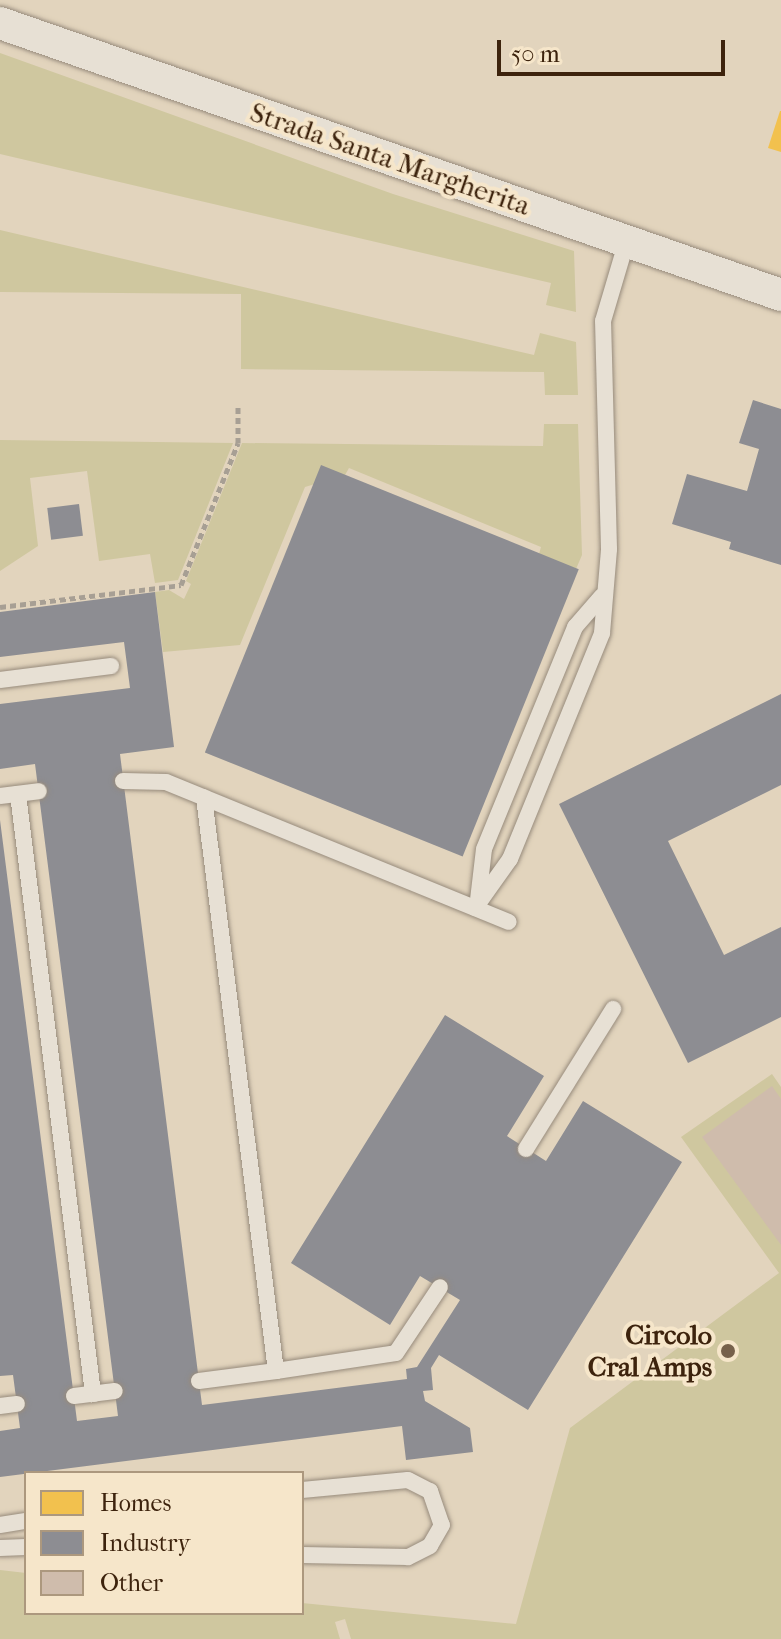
<!DOCTYPE html>
<style>
body{margin:0}
#map{position:relative;width:781px;height:1639px;overflow:hidden;background:#e2d4bd;font-family:"IM FELL French Canon",serif}
div>[style]{position:absolute}
.green>*{inset:0;background:#cfc79f}
.homes>*{inset:0;background:#f2c14e}
.industry>*{inset:0;background:#8d8d92;transform-origin:0 0}
.building>*{inset:0;background:#cfbcac}
.path>*{height:5px;margin-top:-2.5px;transform-origin:0;background:repeating-linear-gradient(90deg,#a79f94 0 6px,transparent 0 10px)}
.roads{filter:drop-shadow(0 0 2px #978b7c) drop-shadow(0 0 2px #978b7c)}
.service>*{height:16px;margin:-8px;padding:0 8px;transform-origin:8px;border-radius:8px;background:#e7e0d4}
.minor>*{height:32px;margin:-16px;padding:0 16px;transform-origin:16px;border-radius:16px;background:#e7e0d4}
.dots>*{width:22px;height:22px;translate:-50% -50%;box-sizing:border-box;border:4px solid #f6e6ca;border-radius:50%}
span{translate:-50% -50%;white-space:nowrap;text-align:center;line-height:1.15;-webkit-text-stroke:8px #f6e6ca;paint-order:stroke}
.street-label{font-size:28px;color:#3d230d}
.poi-label{font-size:28px;color:#3d230d;font-weight:700}
.right{translate:-100% -50%;text-align:right}
.legend{position:absolute;left:24px;top:1471px;width:280px;height:144px;box-sizing:border-box;background:#f6e6ca;border:2px solid #ac987e;margin:0;padding:10px 14px;list-style:none;font-size:24px;color:#3d230d}
.legend li{display:flex;align-items:center;gap:16px;height:40px}
.legend b{width:40px;border:2px solid #ac987e}
.scale{position:absolute;left:497px;top:40px;width:228px;height:36px;box-sizing:border-box;border:4px solid #3d230d;border-top:0;padding-left:10px;font-size:24px;line-height:28px;white-space:nowrap;color:#3d230d;-webkit-text-stroke:6px #f6e6ca;paint-order:stroke}
</style>
<div id="map">
<div class="green">
<i style="clip-path:polygon(0 53px,393px 194px,574px 251px,576px 312px,546px 305px,551px 283px,0 154px)"></i>
<i style="clip-path:polygon(0 230px,534px 355px,540px 333px,576px 342px,578px 395px,545px 395px,544px 372px,241px 369px,241px 294px,0 292px)"></i>
<i style="clip-path:polygon(544px 424px,578px 424px,582px 555px,576px 569px,539px 554px,541px 547px,349px 468px,345px 475px,305px 487px,240px 645px,163px 652px,155px 592px,169px 590px,184px 599px,191px 584px,186px 581px,242px 443px,543px 446px)"></i>
<i style="clip-path:polygon(0 440px,233px 443px,178px 580px,155px 583px,150px 554px,99px 561px,87px 471px,30px 478px,38px 546px,0 571px)"></i>
<i style="clip-path:polygon(772px 1074px,781px 1087px,781px 1639px,351px 1639px,345px 1619px,335px 1622px,340px 1639px,0 1639px,0 1570px,26px 1573px,26px 1613px,302px 1613px,302px 1603px,516px 1624px,570px 1428px,779px 1273px,681px 1137px)"></i>
</div>
<div class="homes">
<i style="clip-path:polygon(780px 111px,781px 111px,781px 152px,768px 148px)"></i>
</div>
<div class="industry">
<i style="clip-path:polygon(753px 400px,781px 409px,781px 565px,729px 549px,731px 542px,672px 524px,687px 474px,747px 491px,759px 449px,739px 443px)"></i>
<i style="left:321px;top:465px;width:278px;height:310px;rotate:22deg"></i>
<i style="left:79px;top:504px;width:32px;height:32px;rotate:83deg"></i>
<i style="clip-path:polygon(155px 592px,174px 747px,120px 754px,202px 1405px,407px 1379px,406px 1369px,417px 1367px,460px 1300px,420px 1276px,390px 1325px,291px 1263px,445px 1015px,544px 1076px,507px 1136px,546px 1161px,583px 1101px,682px 1162px,528px 1410px,439px 1355px,431px 1368px,433px 1390px,423px 1391px,425px 1401px,470px 1428px,473px 1452px,406px 1460px,402px 1426px,0 1477px,0 1431px,20px 1428px,13px 1375px,0 1376px,0 820px,77px 1421px,118px 1416px,35px 764px,0 769px,0 704px,130px 688px,124px 642px,0 657px,0 612px)"></i>
<i style="clip-path:polygon(781px 694px,781px 785px,668px 841px,724px 955px,781px 927px,781px 1017px,688px 1063px,559px 804px)"></i>
</div>
<div class="building">
<i style="clip-path:polygon(772px 1086px,781px 1099px,781px 1245px,702px 1137px)"></i>
</div>
<div class="path">
<i style="left:0;top:607px;width:182px;rotate:-6.9deg"></i>
<i style="left:181px;top:585px;width:153px;rotate:-68.1deg"></i>
<i style="left:238px;top:443px;width:37px;rotate:-90deg"></i>
</div>
<div class="roads">
<div class="service">
<i style="left:0;top:680px;width:112px;rotate:-7.2deg"></i>
<i style="left:123px;top:781px;width:43px;rotate:1.3deg"></i>
<i style="left:166px;top:782px;width:370px;rotate:22.2deg"></i>
<i style="left:18px;top:794px;width:605px;rotate:82.87deg"></i>
<i style="left:0;top:796px;width:39px;rotate:-7deg"></i>
<i style="left:478px;top:900px;width:51px;rotate:-83.3deg"></i>
<i style="left:484px;top:849px;width:240px;rotate:-67.7deg"></i>
<i style="left:575px;top:627px;width:41px;rotate:-48.9deg"></i>
<i style="left:475px;top:908px;width:60px;rotate:-54.5deg"></i>
<i style="left:510px;top:859px;width:244px;rotate:-67.8deg"></i>
<i style="left:602px;top:633px;width:84px;rotate:-85.2deg"></i>
<i style="left:609px;top:549px;width:228px;rotate:-91.5deg"></i>
<i style="left:603px;top:321px;width:84px;rotate:-73.5deg"></i>
<i style="left:526px;top:1149px;width:165px;rotate:-58.1deg"></i>
<i style="left:276px;top:1371px;width:121px;rotate:-8.5deg"></i>
<i style="left:396px;top:1353px;width:79px;rotate:-56.3deg"></i>
<i style="left:199px;top:1381px;width:78px;rotate:-7.4deg"></i>
<i style="left:276px;top:1371px;width:578px;rotate:-97.15deg"></i>
<i style="left:74px;top:1396px;width:41px;rotate:-7deg"></i>
<i style="left:0;top:1406px;width:17px;rotate:-7deg"></i>
<i style="left:302px;top:1490px;width:106px;rotate:-5.4deg"></i>
<i style="left:408px;top:1480px;width:25px;rotate:27deg"></i>
<i style="left:430px;top:1491px;width:36px;rotate:71deg"></i>
<i style="left:442px;top:1525px;width:24px;rotate:120deg"></i>
<i style="left:430px;top:1546px;width:25px;rotate:153deg"></i>
<i style="left:408px;top:1557px;width:106px;rotate:-178.9deg"></i>
<i style="left:0;top:1525px;width:26px;rotate:-9deg"></i>
<i style="left:0;top:1548px;width:26px;rotate:-2deg"></i>
</div>
<div class="minor">
<i style="left:0;top:23px;width:827px;rotate:19.2deg"></i>
</div>
</div>
<div class="dots">
<i style="left:728px;top:1351px;background:#77614b"></i>
</div>
<div class="street-label">
<span style="left:390px;top:159px;rotate:19deg">Strada Santa Margherita</span>
</div>
<div class="poi-label">
<span class="right" style="left:712px;top:1351px">Circolo<br>Cral Amps</span>
</div>
<ul class="legend">
<li><b style="height:22px;background:#f2c14e"></b>Homes</li>
<li><b style="height:22px;background:#8d8d92"></b>Industry</li>
<li><b style="height:22px;background:#cfbcac"></b>Other</li>
</ul>
<div class="scale">50 m</div>
</div>
